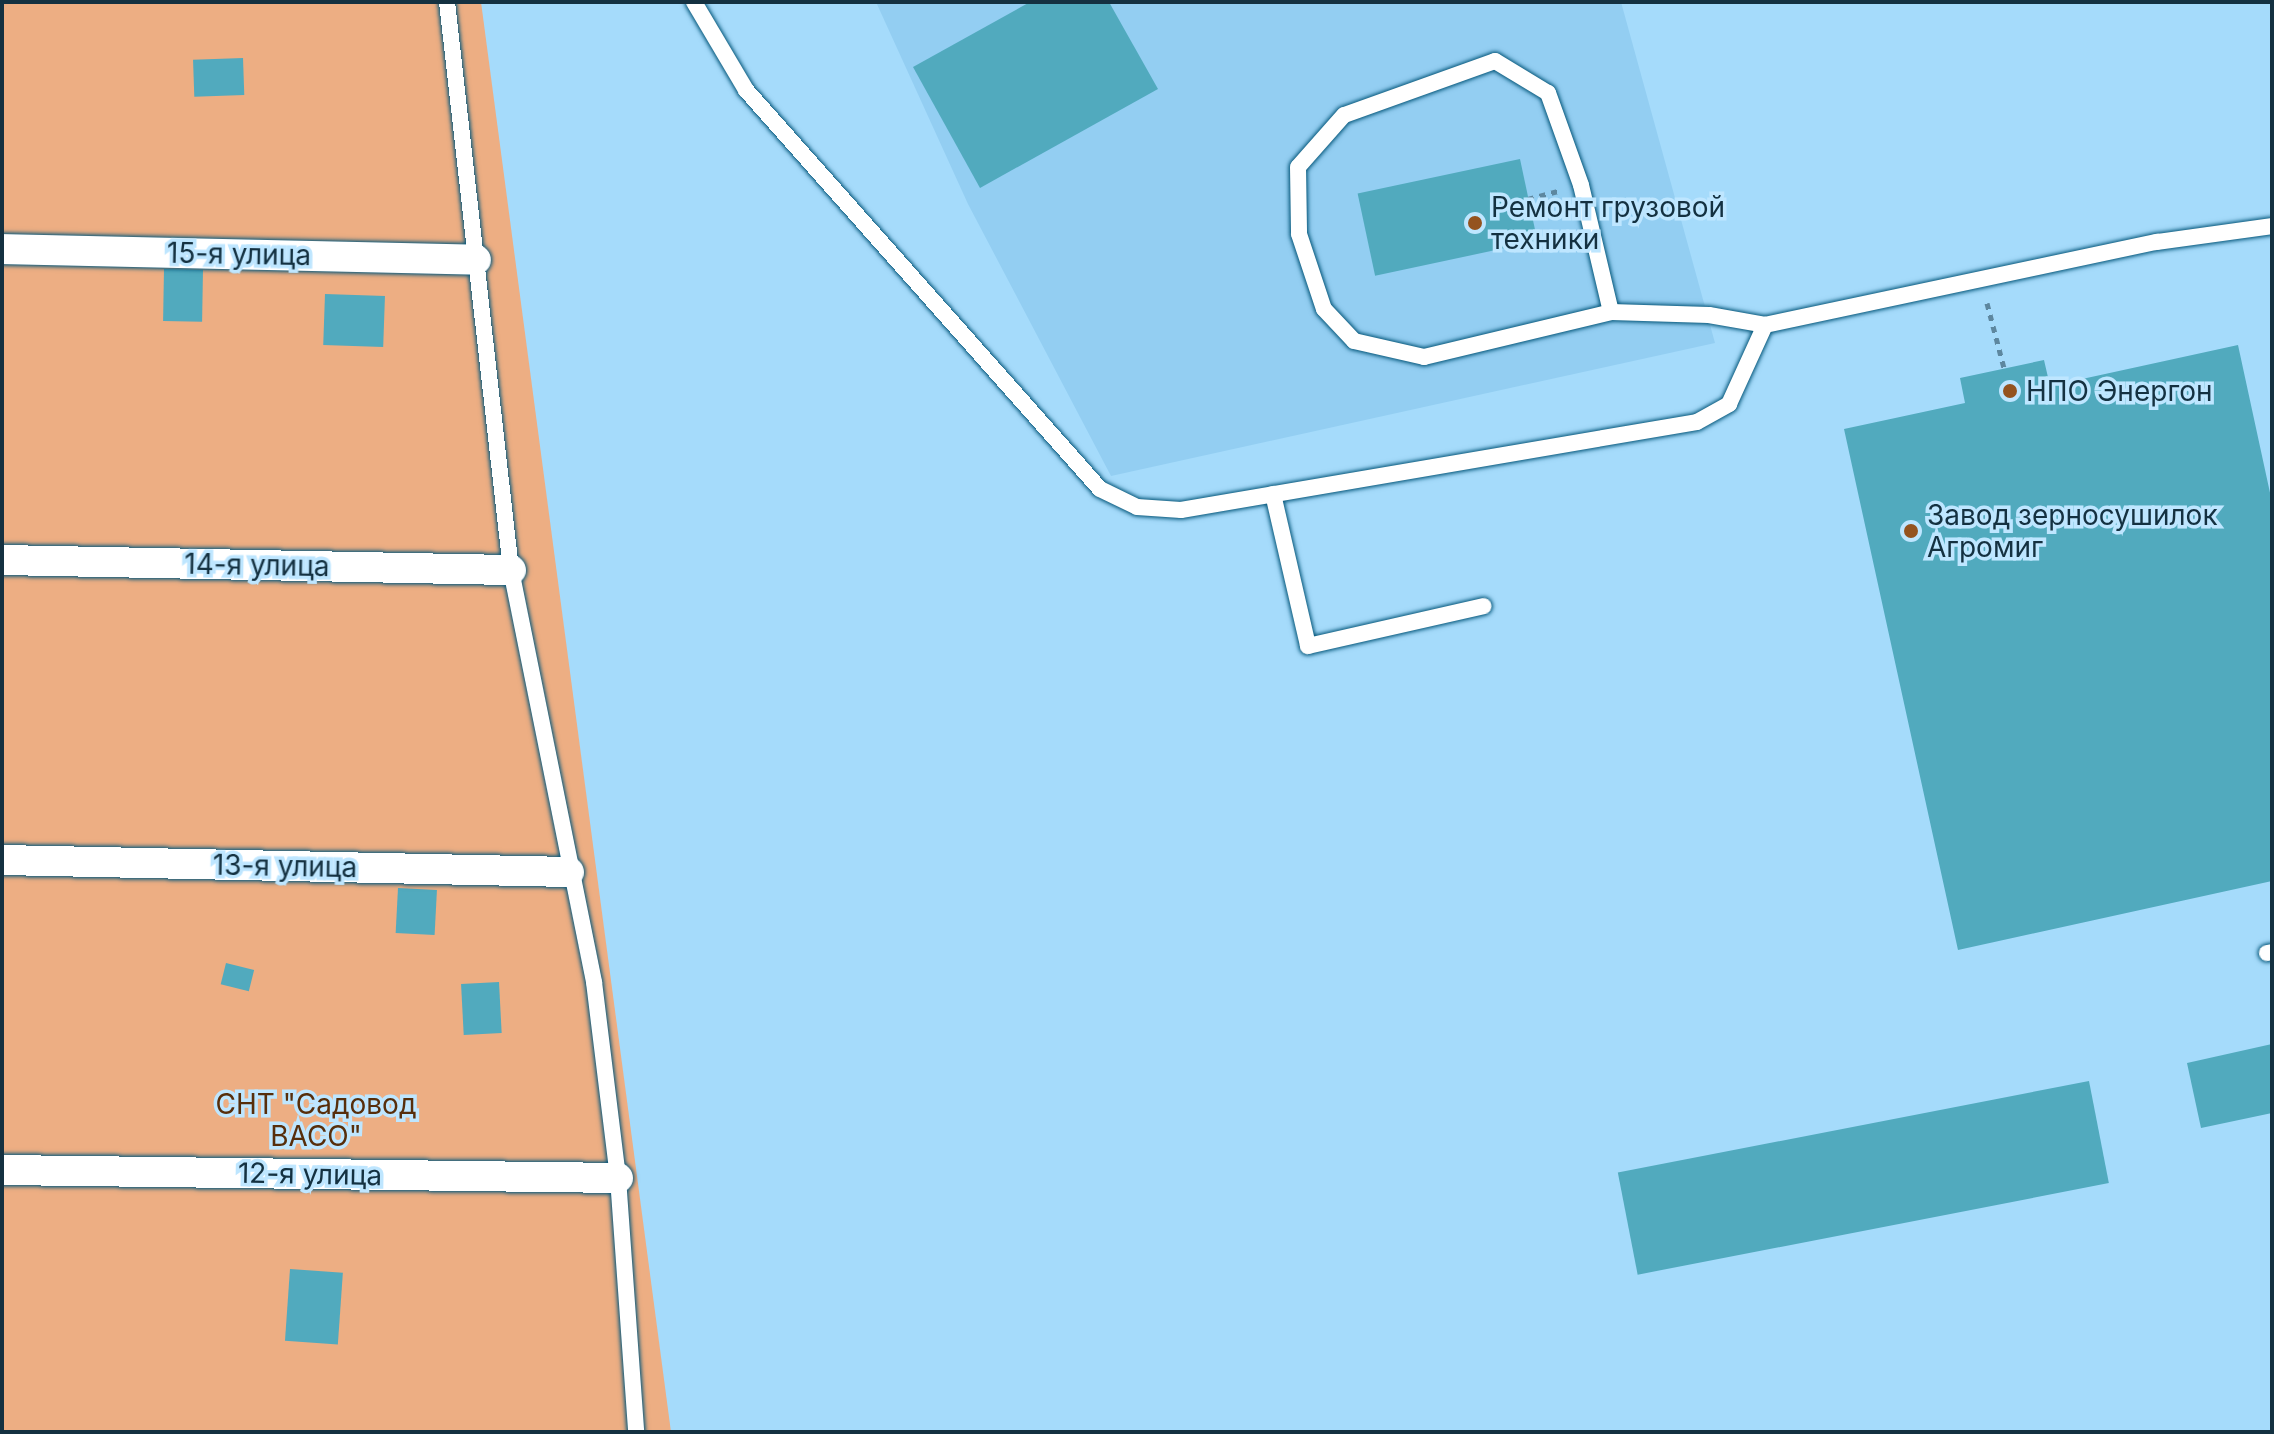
<!DOCTYPE html>
<meta charset="utf-8">
<style>
body{margin:0}
#map{position:relative;width:2274px;height:1434px;overflow:hidden;background:#a5dbfb;font-family:Inter,sans-serif}
div>[style]{position:absolute}
.built>*{inset:0;background:#93cef2}
.green>*{inset:0;background:#edae83}
.building>*{inset:0;background:#51aabe;transform-origin:0 0}
.path>*{height:5px;margin-top:-2.5px;transform-origin:0;background:repeating-linear-gradient(90deg,#5d879f 0 6px,transparent 0 12px)}
.roads{filter:drop-shadow(0 0 2px #05577b) drop-shadow(0 0 2px #05577b)}
.service>*{height:16px;margin:-8px;padding:0 8px;transform-origin:8px;border-radius:8px;background:#fff}
.minor>*{height:30px;margin:-15px;padding:0 15px;transform-origin:15px;border-radius:15px;background:#fff}
.dots>*{width:22px;height:22px;translate:-50% -50%;box-sizing:border-box;border:4px solid #bee6ff;border-radius:50%}
span{translate:-50% -50%;white-space:nowrap;text-align:center;line-height:1.15;-webkit-text-stroke:7px #bee6ff;paint-order:stroke}
.poi-label{font-size:28px;color:#143141}
.left{translate:0 -50%;text-align:left}
.street-label{font-size:28px;color:#143141}
.park-label{font-size:28px;color:#572e0b}
.frame{position:absolute;inset:0;border:4px solid #143141;pointer-events:none}
</style>
<div id="map">
<div class="built">
<i style="clip-path:polygon(876px 2px,1621px 2px,1715px 343px,1111px 476px,968px 204px)"></i>
</div>
<div class="green">
<i style="clip-path:polygon(2px 2px,481px 2px,671px 1432px,2px 1432px)"></i>
</div>
<div class="building">
<i style="clip-path:polygon(1030px 2px,1109px 2px,1158px 89px,980px 188px,913px 67px)"></i>
<i style="left:243px;top:58px;width:37px;height:50px;rotate:88deg"></i>
<i style="left:1520px;top:159px;width:84px;height:166px;rotate:78deg"></i>
<i style="left:164px;top:269px;width:39px;height:52px;rotate:1deg"></i>
<i style="left:325px;top:294px;width:60px;height:51px;rotate:2deg"></i>
<i style="clip-path:polygon(2238px 345px,2272px 502px,2272px 881px,1958px 950px,1844px 429px,1965px 403px,1960px 378px,2044px 360px,2050px 386px)"></i>
<i style="left:398px;top:888px;width:39px;height:45px;rotate:3deg"></i>
<i style="left:226px;top:963px;width:29px;height:22px;rotate:14deg"></i>
<i style="left:499px;top:982px;width:51px;height:38px;rotate:87deg"></i>
<i style="clip-path:polygon(2272px 1044px,2272px 1113px,2201px 1128px,2187px 1063px)"></i>
<i style="left:2089px;top:1081px;width:104px;height:480px;rotate:79deg"></i>
<i style="left:290px;top:1269px;width:53px;height:72px;rotate:4deg"></i>
</div>
<div class="path">
<i style="left:1528px;top:199px;width:31px;rotate:-15deg"></i>
<i style="left:1987px;top:303px;width:67px;rotate:75.3deg"></i>
</div>
<div class="roads">
<div class="service">
<i style="left:447px;top:2px;width:572px;rotate:83.57deg"></i>
<i style="left:511px;top:570px;width:420px;rotate:78.6deg"></i>
<i style="left:594px;top:982px;width:197px;rotate:83deg"></i>
<i style="left:618px;top:1178px;width:255px;rotate:85.9deg"></i>
<i style="left:694px;top:2px;width:102px;rotate:59.4deg"></i>
<i style="left:746px;top:90px;width:533px;rotate:48.42deg"></i>
<i style="left:1100px;top:489px;width:41px;rotate:25.9deg"></i>
<i style="left:1137px;top:507px;width:44px;rotate:3.9deg"></i>
<i style="left:1181px;top:510px;width:523px;rotate:-9.68deg"></i>
<i style="left:1697px;top:422px;width:37px;rotate:-29deg"></i>
<i style="left:1729px;top:404px;width:87px;rotate:-65.5deg"></i>
<i style="left:1611px;top:312px;width:130px;rotate:-103.3deg"></i>
<i style="left:1581px;top:185px;width:98px;rotate:-109.7deg"></i>
<i style="left:1548px;top:93px;width:62px;rotate:-148.9deg"></i>
<i style="left:1495px;top:61px;width:160px;rotate:160.3deg"></i>
<i style="left:1344px;top:115px;width:69px;rotate:131.5deg"></i>
<i style="left:1298px;top:167px;width:67px;rotate:89.1deg"></i>
<i style="left:1299px;top:234px;width:79px;rotate:71.6deg"></i>
<i style="left:1324px;top:309px;width:44px;rotate:46.8deg"></i>
<i style="left:1354px;top:341px;width:72px;rotate:12.9deg"></i>
<i style="left:1424px;top:357px;width:192px;rotate:-13.5deg"></i>
<i style="left:1611px;top:312px;width:98px;rotate:1.8deg"></i>
<i style="left:1709px;top:315px;width:57px;rotate:10.1deg"></i>
<i style="left:1765px;top:325px;width:401px;rotate:-12deg"></i>
<i style="left:2157px;top:242px;width:116px;rotate:-7.9deg"></i>
<i style="left:1273px;top:494px;width:156px;rotate:77deg"></i>
<i style="left:1308px;top:646px;width:180px;rotate:-12.8deg"></i>
<i style="left:2267px;top:953px;width:5px;rotate:-11deg"></i>
</div>
<div class="minor">
<i style="left:2px;top:249px;width:474px;rotate:1.3deg"></i>
<i style="left:2px;top:560px;width:509px;rotate:1.13deg"></i>
<i style="left:2px;top:860px;width:567px;rotate:1.21deg"></i>
<i style="left:2px;top:1170px;width:616px;rotate:0.74deg"></i>
</div>
</div>
<div class="dots">
<i style="left:1475px;top:223px;background:#94531f"></i>
<i style="left:2010px;top:391px;background:#94531f"></i>
<i style="left:1911px;top:531px;background:#94531f"></i>
</div>
<div class="poi-label">
<span class="left" style="left:1491px;top:223px">Ремонт грузовой<br>техники</span>
<span class="left" style="left:2026px;top:391px">НПО Энергон</span>
<span class="left" style="left:1927px;top:531px">Завод зерносушилок<br>Агромиг</span>
</div>
<div class="street-label">
<span style="left:239px;top:254px;rotate:1deg">15-я улица</span>
<span style="left:257px;top:565px;rotate:1deg">14-я улица</span>
<span style="left:285px;top:866px;rotate:1deg">13-я улица</span>
<span style="left:310px;top:1174px;rotate:1deg">12-я улица</span>
</div>
<div class="park-label">
<span style="left:316px;top:1120px">СНТ "Садовод<br>ВАСО"</span>
</div>
<div class="frame"></div>
</div>
